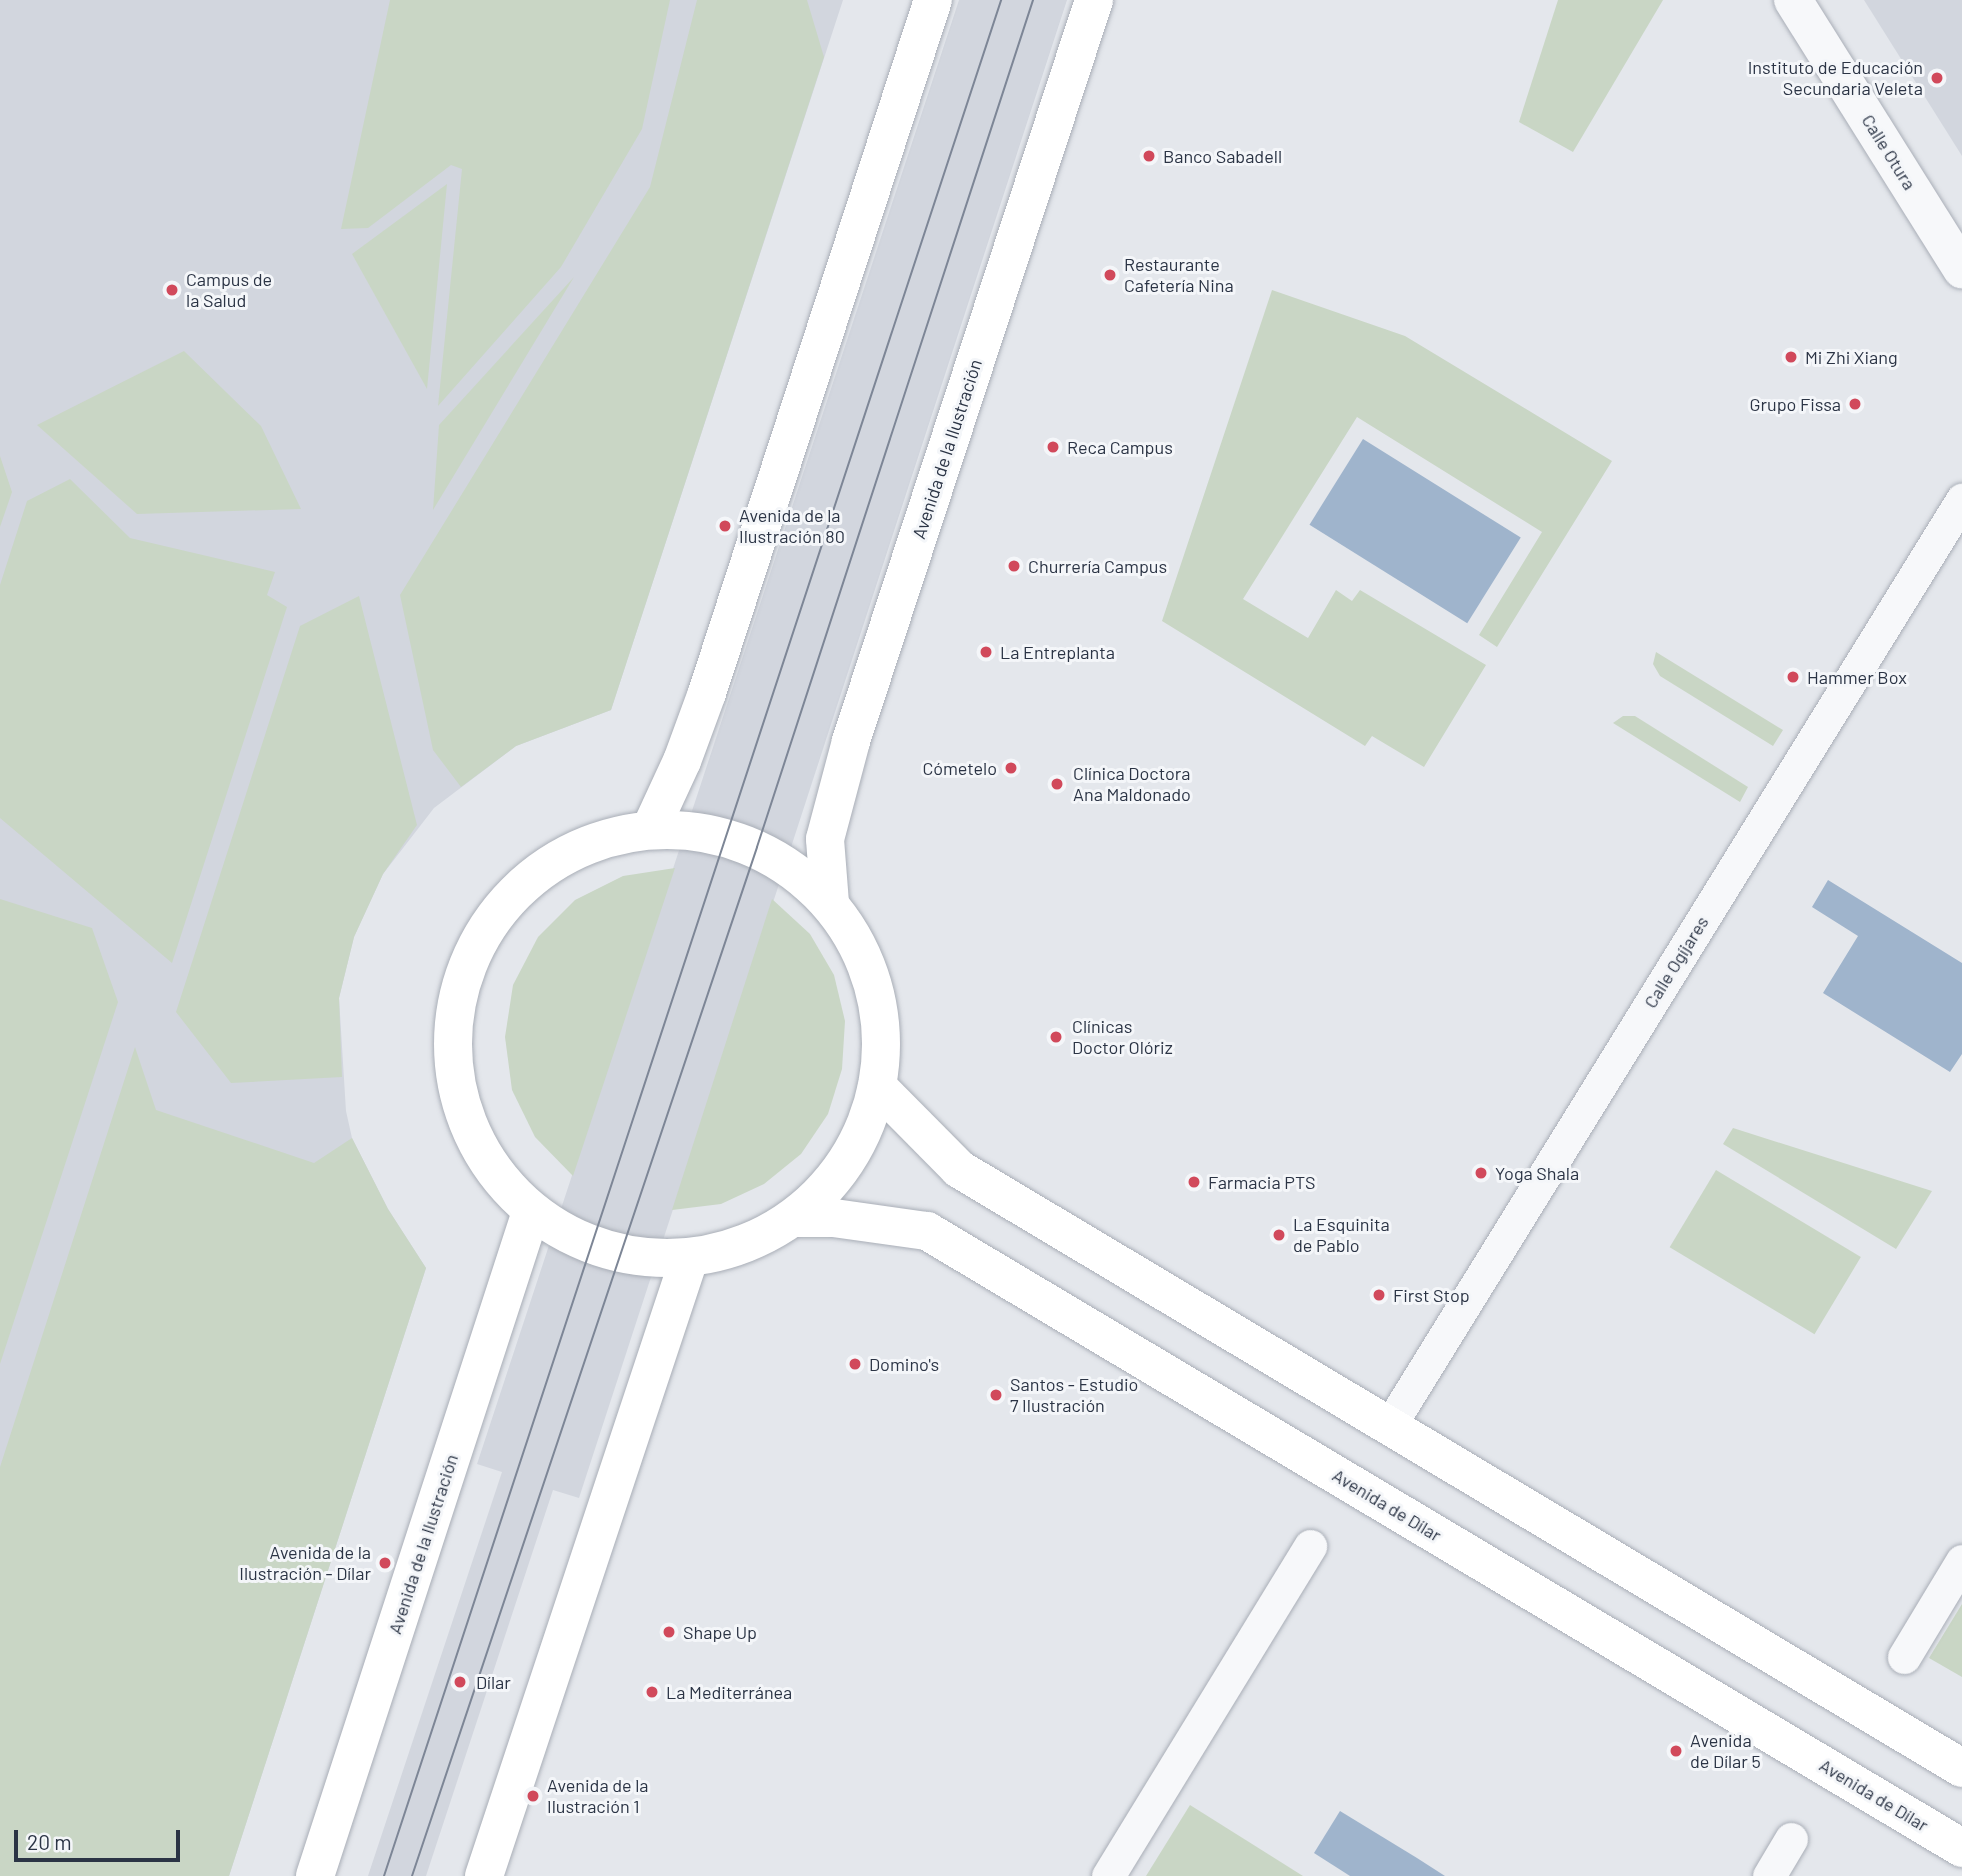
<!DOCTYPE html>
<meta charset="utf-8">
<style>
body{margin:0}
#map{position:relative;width:1962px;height:1876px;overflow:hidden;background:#e4e7ec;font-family:Barlow,sans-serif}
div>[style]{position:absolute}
.built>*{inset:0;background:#d2d6de}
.green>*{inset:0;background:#c9d6c5;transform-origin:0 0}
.water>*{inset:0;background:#9fb4cc;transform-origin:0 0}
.roads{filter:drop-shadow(0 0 2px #a9aeb7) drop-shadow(0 0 2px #a9aeb7)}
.pedestrian>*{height:33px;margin:-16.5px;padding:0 16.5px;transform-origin:16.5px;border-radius:16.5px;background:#f7f8fa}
.minor>*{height:38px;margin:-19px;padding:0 19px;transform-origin:19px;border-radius:19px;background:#f7f8fa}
.secondary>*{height:38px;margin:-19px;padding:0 19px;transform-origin:19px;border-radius:19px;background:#fff}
.primary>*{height:38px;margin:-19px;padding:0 19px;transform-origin:19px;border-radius:19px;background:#fff}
.primary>.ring{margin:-19px;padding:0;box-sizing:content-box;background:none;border:38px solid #fff;border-radius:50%}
.tram>*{height:2px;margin:-1px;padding:0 1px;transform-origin:1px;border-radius:1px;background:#7d8696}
.dots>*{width:19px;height:19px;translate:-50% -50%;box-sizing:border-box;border:4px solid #f4f6f9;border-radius:50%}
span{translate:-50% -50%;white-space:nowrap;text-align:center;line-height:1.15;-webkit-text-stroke:6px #f4f6f9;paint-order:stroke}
.poi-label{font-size:18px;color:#2b3445}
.right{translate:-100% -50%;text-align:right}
.left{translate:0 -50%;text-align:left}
.street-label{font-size:18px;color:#2b3445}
.scale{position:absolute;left:14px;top:1830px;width:166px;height:32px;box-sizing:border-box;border:4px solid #2b3445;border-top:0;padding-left:9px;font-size:21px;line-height:24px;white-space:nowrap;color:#2b3445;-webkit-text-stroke:5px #f4f6f9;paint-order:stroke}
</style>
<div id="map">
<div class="built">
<i style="clip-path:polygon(0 0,843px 0,611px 710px,516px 746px,434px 808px,383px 874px,354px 937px,339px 998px,346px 1111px,352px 1138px,388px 1209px,426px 1268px,229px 1876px,0 1876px)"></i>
<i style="clip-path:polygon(959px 0,1067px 0,579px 1498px,553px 1490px,426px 1876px,368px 1876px,502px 1472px,477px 1464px)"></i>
<i style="clip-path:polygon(1864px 0,1962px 0,1962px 156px)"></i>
</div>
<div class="green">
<i style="clip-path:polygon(390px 0,670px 0,642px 129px,561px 267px,438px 406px,462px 169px,451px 165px,368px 228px,341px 229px)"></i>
<i style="clip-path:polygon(697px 0,807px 0,824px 57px,611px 710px,516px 746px,461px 787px,433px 750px,400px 595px,650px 187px)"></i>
<i style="clip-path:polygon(1558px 0,1663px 0,1573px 152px,1519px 122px)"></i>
<i style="clip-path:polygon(447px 184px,427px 389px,352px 254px)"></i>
<i style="clip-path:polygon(574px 277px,433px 510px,439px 425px)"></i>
<i style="clip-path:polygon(1272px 290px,1405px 336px,1612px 461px,1497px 647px,1479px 635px,1542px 532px,1357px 417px,1243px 599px,1308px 638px,1336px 590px,1352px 601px,1360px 590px,1486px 665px,1424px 767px,1372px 736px,1365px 746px,1162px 621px)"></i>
<i style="clip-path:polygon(184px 351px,261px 426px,301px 509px,137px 514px,37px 425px)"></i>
<i style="clip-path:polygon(0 456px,12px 492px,0 527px)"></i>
<i style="clip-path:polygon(70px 479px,130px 538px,275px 572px,267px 595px,287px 607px,172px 963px,0 818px,0 585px,27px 501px)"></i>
<i style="clip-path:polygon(359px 596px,417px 825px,383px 874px,354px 937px,339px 998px,342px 1077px,231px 1083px,176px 1012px,300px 626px)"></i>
<i style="clip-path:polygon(1656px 652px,1783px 730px,1773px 746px,1660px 676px,1653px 664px)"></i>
<i style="clip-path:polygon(1623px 716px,1635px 716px,1748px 787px,1740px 802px,1613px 723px)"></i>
<i style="clip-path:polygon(675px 868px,573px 1176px,535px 1137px,512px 1090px,505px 1037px,513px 985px,538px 937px,575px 900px,623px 876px)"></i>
<i style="clip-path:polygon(0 899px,92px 928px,118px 1002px,0 1364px)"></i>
<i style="clip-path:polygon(772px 899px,810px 934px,834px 975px,845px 1021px,842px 1069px,828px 1114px,801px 1154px,764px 1184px,721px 1204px,672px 1210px)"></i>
<i style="clip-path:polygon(135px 1047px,156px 1110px,314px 1163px,352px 1138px,388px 1209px,426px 1268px,229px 1876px,0 1876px,0 1467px)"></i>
<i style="clip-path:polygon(1733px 1128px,1932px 1191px,1896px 1249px,1723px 1144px)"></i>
<i style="left:1716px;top:1170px;width:169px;height:90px;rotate:31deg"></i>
<i style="clip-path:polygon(1962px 1604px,1962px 1677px,1929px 1658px)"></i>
<i style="clip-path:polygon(1190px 1805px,1303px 1876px,1146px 1876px)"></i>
</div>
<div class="water">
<i style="left:1363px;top:439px;width:186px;height:101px;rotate:32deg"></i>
<i style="clip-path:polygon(1828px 880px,1962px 963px,1962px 1054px,1950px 1072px,1823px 993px,1858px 936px,1812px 907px)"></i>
<i style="clip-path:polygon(1340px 1811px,1417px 1858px,1445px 1876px,1350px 1876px,1314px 1853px)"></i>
</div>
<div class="roads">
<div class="pedestrian">
<i style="left:1390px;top:1425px;width:1088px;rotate:-58.27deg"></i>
<i style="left:1904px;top:1657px;width:112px;rotate:-58.9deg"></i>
<i style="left:1108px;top:1876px;width:387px;rotate:-58.5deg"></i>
<i style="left:1769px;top:1876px;width:43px;rotate:-59.3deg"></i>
</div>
<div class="minor">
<i style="left:1793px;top:0;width:318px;rotate:57.9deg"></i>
</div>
<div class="secondary">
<i style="left:651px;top:828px;width:74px;rotate:-65.2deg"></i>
<i style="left:682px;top:761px;width:72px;rotate:-69.8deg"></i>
<i style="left:707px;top:693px;width:729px;rotate:-71.94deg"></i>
<i style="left:830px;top:903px;width:64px;rotate:-94.5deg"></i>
<i style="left:825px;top:839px;width:101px;rotate:-75.1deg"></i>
<i style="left:851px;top:741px;width:780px;rotate:-71.84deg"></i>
<i style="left:315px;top:1876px;width:698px;rotate:-71.98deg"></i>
<i style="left:484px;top:1876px;width:650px;rotate:-71.62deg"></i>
</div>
<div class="primary">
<i class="ring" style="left:453px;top:830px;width:390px;height:390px"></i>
<i style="left:877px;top:1086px;width:117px;rotate:45.3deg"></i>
<i style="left:959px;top:1169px;width:1168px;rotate:30.85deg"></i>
<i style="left:794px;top:1218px;width:40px"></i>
<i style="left:834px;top:1218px;width:94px;rotate:8deg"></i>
<i style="left:927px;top:1231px;width:1205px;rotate:30.8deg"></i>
</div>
</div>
<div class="tram">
<i style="left:384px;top:1876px;width:1975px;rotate:-71.79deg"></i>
<i style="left:412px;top:1876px;width:1085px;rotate:-71.46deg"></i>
<i style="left:757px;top:847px;width:891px;rotate:-71.95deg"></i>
</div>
<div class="dots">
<i style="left:1937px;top:78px;background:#d1495b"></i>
<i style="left:1149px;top:156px;background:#d1495b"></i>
<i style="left:1110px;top:275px;background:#d1495b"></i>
<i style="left:172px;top:290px;background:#d1495b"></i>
<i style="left:1791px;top:357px;background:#d1495b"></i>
<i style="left:1855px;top:404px;background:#d1495b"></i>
<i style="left:1053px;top:447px;background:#d1495b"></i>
<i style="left:725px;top:526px;background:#d1495b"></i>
<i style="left:1014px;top:566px;background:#d1495b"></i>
<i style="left:986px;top:652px;background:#d1495b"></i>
<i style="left:1793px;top:677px;background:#d1495b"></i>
<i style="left:1011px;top:768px;background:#d1495b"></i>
<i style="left:1057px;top:784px;background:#d1495b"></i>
<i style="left:1056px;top:1037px;background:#d1495b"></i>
<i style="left:1481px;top:1173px;background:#d1495b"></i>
<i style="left:1194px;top:1182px;background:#d1495b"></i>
<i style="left:1279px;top:1235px;background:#d1495b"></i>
<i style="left:1379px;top:1295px;background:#d1495b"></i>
<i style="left:855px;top:1364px;background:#d1495b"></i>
<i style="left:996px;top:1395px;background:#d1495b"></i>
<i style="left:385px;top:1563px;background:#d1495b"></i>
<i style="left:669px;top:1632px;background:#d1495b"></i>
<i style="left:460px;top:1682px;background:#d1495b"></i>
<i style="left:652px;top:1692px;background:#d1495b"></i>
<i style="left:1676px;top:1751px;background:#d1495b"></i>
<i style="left:533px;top:1796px;background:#d1495b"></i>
</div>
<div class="poi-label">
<span class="right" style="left:1923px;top:78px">Instituto de Educación<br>Secundaria Veleta</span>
<span class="left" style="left:1163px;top:156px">Banco Sabadell</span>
<span class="left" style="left:1124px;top:275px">Restaurante<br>Cafetería Nina</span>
<span class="left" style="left:186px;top:290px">Campus de<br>la Salud</span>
<span class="left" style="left:1805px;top:357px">Mi Zhi Xiang</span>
<span class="right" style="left:1841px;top:404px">Grupo Fissa</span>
<span class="left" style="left:1067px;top:447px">Reca Campus</span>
<span class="left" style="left:739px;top:526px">Avenida de la<br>Ilustración 80</span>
<span class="left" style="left:1028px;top:566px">Churrería Campus</span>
<span class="left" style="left:1000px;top:652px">La Entreplanta</span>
<span class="left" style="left:1807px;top:677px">Hammer Box</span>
<span class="right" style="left:997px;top:768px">Cómetelo</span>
<span class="left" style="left:1073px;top:784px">Clínica Doctora<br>Ana Maldonado</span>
<span class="left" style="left:1072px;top:1037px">Clínicas<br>Doctor Olóriz</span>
<span class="left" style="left:1495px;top:1173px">Yoga Shala</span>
<span class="left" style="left:1208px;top:1182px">Farmacia PTS</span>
<span class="left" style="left:1293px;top:1235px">La Esquinita<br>de Pablo</span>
<span class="left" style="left:1393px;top:1295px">First Stop</span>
<span class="left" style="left:869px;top:1364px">Domino's</span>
<span class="left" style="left:1010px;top:1395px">Santos - Estudio<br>7 Ilustración</span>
<span class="right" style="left:371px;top:1563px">Avenida de la<br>Ilustración - Dílar</span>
<span class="left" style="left:683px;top:1632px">Shape Up</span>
<span class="left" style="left:476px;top:1682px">Dílar</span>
<span class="left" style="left:666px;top:1692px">La Mediterránea</span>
<span class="left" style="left:1690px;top:1751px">Avenida<br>de Dílar 5</span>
<span class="left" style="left:547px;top:1796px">Avenida de la<br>Ilustración 1</span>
</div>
<div class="street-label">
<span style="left:1889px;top:152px;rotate:58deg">Calle Otura</span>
<span style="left:947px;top:449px;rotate:-72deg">Avenida de la Ilustración</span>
<span style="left:1676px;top:962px;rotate:-58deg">Calle Ogíjares</span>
<span style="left:1387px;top:1505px;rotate:31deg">Avenida de Dílar</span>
<span style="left:423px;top:1544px;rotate:-72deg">Avenida de la Ilustración</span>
<span style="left:1874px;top:1795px;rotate:31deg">Avenida de Dílar</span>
</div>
<div class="scale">20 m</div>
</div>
